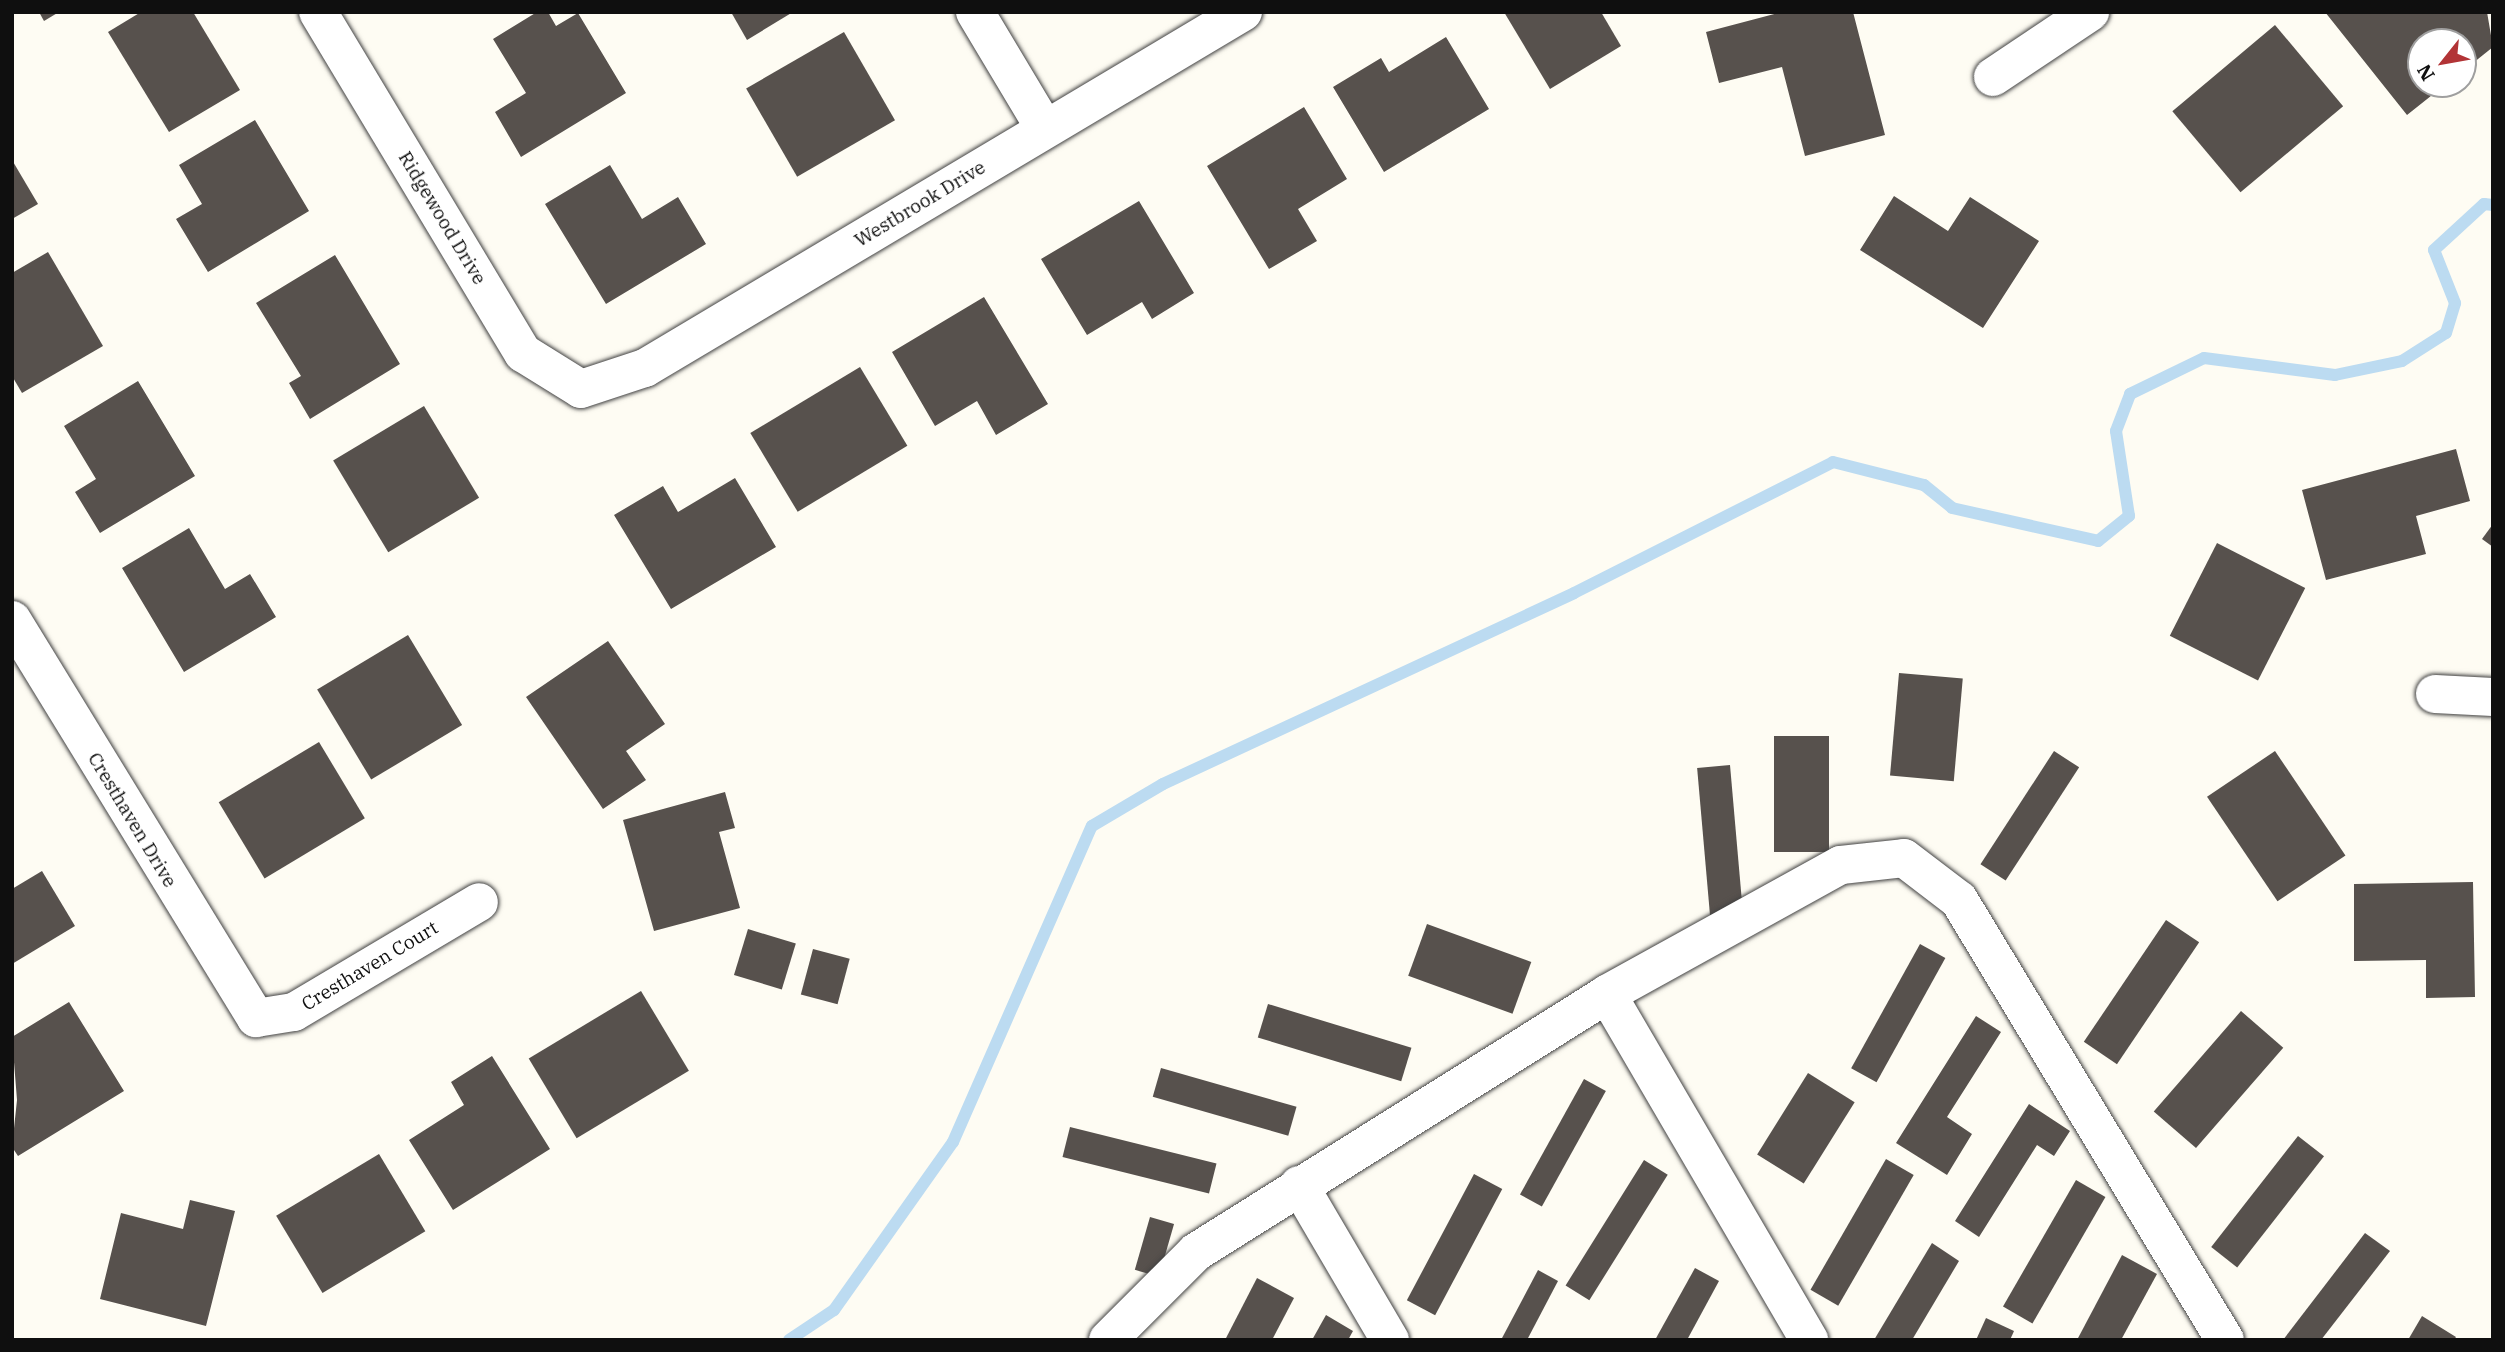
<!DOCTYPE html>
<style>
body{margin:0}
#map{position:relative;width:2505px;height:1352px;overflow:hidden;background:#fefcf3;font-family:"IBM Plex Serif",serif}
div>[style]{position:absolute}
.stream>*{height:12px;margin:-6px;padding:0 6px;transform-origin:6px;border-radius:6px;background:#bcdbf1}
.building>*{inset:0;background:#57514d;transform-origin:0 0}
.roads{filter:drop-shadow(0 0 2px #424242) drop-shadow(0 0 2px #424242)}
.minor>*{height:38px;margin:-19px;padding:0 19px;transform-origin:19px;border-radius:19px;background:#fff}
span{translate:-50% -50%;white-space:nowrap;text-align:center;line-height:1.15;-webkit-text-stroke:7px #fff;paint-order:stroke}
.street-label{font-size:19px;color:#0f0f0f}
.frame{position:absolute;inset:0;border:14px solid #0f0f0f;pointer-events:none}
.north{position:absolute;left:2407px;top:28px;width:70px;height:70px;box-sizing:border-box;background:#fff;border:2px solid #9f9f9f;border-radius:50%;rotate:239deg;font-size:19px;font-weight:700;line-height:28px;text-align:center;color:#0f0f0f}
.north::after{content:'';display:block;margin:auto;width:24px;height:32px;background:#b23436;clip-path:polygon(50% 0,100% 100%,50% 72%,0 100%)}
</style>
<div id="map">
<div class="stream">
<i style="left:789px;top:1340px;width:54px;rotate:-33.7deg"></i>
<i style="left:834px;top:1310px;width:206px;rotate:-54.7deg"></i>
<i style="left:953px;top:1142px;width:345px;rotate:-66.3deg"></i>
<i style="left:1092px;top:826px;width:82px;rotate:-30.6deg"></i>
<i style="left:1163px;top:784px;width:453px;rotate:-24.9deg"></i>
<i style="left:1574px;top:593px;width:290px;rotate:-26.8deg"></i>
<i style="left:1833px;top:462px;width:94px;rotate:14.2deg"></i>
<i style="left:1924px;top:485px;width:36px;rotate:39deg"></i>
<i style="left:1952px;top:508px;width:150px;rotate:12.7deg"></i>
<i style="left:2098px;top:541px;width:40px;rotate:-39deg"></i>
<i style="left:2129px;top:516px;width:86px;rotate:-98.7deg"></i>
<i style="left:2116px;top:431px;width:40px;rotate:-69deg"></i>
<i style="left:2130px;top:394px;width:82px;rotate:-25.9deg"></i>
<i style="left:2204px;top:358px;width:132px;rotate:7.4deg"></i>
<i style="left:2335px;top:375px;width:68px;rotate:-11.8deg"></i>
<i style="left:2402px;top:361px;width:52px;rotate:-32.5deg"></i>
<i style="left:2446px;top:333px;width:31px;rotate:-73deg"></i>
<i style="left:2455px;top:303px;width:57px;rotate:-111.6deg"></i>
<i style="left:2434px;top:250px;width:68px;rotate:-42.6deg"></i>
<i style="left:2484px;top:204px;width:9px;rotate:6deg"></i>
</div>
<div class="building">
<i style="clip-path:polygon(39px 12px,59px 12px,44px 21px)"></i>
<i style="clip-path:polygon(141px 12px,193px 12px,240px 90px,169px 132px,108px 32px)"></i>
<i style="clip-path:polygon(537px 12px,548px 12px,556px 26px,578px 13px,626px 93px,521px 157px,495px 112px,526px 93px,493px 39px)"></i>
<i style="clip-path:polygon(731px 12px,793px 12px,747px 40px)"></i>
<i style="clip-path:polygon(1504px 12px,1601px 12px,1621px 46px,1550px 89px)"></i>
<i style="clip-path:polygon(1782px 12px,1853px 12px,1885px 135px,1805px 156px,1782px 67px,1719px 83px,1706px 32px)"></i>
<i style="clip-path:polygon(2325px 12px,2487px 12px,2493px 47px,2463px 71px,2463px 42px,2421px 42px,2421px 84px,2446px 84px,2407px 115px)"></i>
<i style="left:2275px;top:25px;width:106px;height:134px;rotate:50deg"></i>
<i style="left:844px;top:32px;width:102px;height:113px;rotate:60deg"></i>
<i style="clip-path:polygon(1446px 37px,1489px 109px,1384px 172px,1333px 87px,1381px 58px,1389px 72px)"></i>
<i style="clip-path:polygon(1304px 107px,1347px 179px,1298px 209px,1317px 241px,1269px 269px,1207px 166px)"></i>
<i style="clip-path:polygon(255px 120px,309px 211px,208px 272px,176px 219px,202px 204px,179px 165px)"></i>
<i style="clip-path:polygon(12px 160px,38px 204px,12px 219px)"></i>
<i style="clip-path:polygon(610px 165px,642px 219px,678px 197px,706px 244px,606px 304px,545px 204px)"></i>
<i style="clip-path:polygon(1894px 196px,1948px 231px,1970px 197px,2039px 241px,1983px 328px,1860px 250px)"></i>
<i style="clip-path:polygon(1139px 201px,1194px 293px,1152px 319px,1142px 302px,1087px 335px,1041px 259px)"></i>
<i style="clip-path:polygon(48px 252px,103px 346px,22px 393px,12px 376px,12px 273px)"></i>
<i style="clip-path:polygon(335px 255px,400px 364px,310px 419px,289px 383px,301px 376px,256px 303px)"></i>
<i style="clip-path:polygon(984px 297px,1048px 404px,996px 435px,977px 401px,935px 426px,892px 352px)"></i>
<i style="left:860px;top:367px;width:92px;height:128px;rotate:59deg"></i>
<i style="clip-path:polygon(138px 381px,195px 476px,100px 533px,75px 492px,96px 479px,64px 426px)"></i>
<i style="left:424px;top:406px;width:107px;height:106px;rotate:59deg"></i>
<i style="clip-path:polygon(2456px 449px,2470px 501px,2416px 516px,2426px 554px,2326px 580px,2302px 490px)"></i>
<i style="clip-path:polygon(735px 478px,776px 547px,671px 609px,614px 515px,663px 486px,678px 512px)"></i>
<i style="clip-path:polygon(2493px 524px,2493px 547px,2482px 539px)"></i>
<i style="clip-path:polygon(189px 528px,225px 589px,250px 574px,276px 617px,184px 672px,122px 568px)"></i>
<i style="left:2217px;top:543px;width:99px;height:104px;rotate:27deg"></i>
<i style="left:408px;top:635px;width:105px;height:106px;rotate:59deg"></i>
<i style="clip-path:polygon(608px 641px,665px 724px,626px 751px,646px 780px,603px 809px,526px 697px)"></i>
<i style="left:1899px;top:673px;width:64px;height:103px;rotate:5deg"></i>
<i style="left:1774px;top:736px;width:55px;height:116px"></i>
<i style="left:319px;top:742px;width:89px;height:117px;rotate:59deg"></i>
<i style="left:2054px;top:751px;width:30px;height:135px;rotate:33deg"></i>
<i style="left:2275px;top:751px;width:126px;height:82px;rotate:56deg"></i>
<i style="left:1730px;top:765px;width:150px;height:33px;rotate:85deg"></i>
<i style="clip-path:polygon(725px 792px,735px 828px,719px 832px,740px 908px,654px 931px,623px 820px)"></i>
<i style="clip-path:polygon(42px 871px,75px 926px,12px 964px,12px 889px)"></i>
<i style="clip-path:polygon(2473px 882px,2475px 997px,2426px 998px,2426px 960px,2354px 961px,2354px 884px)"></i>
<i style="left:2166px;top:920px;width:40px;height:147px;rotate:34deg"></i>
<i style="left:1427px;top:924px;width:111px;height:55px;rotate:20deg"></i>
<i style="left:748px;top:929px;width:50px;height:48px;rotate:17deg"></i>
<i style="left:1920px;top:944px;width:29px;height:142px;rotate:29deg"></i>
<i style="left:813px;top:949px;width:38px;height:47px;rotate:15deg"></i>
<i style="left:641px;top:991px;width:93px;height:131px;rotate:59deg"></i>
<i style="clip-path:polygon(69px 1002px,124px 1091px,18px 1156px,12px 1147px,17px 1100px,12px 1037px)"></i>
<i style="left:1268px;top:1004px;width:150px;height:35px;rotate:17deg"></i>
<i style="left:2241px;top:1011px;width:56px;height:133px;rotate:41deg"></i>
<i style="clip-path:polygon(1976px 1016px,2001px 1032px,1947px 1117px,1972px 1134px,1947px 1175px,1896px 1143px)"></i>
<i style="clip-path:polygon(492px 1056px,550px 1149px,453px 1210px,409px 1140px,464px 1105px,451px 1082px)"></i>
<i style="left:1161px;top:1068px;width:141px;height:30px;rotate:16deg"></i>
<i style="left:1808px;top:1073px;width:55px;height:96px;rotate:32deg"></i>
<i style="left:1584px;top:1079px;width:25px;height:132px;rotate:29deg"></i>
<i style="clip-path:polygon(2029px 1104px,2070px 1131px,2054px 1156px,2037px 1145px,1979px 1237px,1955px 1221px)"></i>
<i style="left:1070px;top:1127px;width:151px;height:31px;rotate:14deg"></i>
<i style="left:2298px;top:1136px;width:33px;height:141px;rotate:38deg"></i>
<i style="left:379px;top:1154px;width:90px;height:120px;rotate:59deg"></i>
<i style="left:1886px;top:1159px;width:32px;height:151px;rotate:30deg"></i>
<i style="left:1644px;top:1160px;width:28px;height:148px;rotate:32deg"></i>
<i style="left:1474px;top:1174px;width:32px;height:143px;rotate:28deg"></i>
<i style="left:2076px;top:1180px;width:34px;height:146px;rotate:30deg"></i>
<i style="clip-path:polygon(190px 1200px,235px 1211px,206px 1326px,100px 1299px,121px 1213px,183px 1229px)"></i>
<i style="left:1150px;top:1217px;width:25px;height:55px;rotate:16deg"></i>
<i style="clip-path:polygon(2365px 1233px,2390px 1251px,2321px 1340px,2283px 1340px)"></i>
<i style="clip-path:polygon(1932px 1243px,1959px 1261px,1912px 1340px,1874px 1340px)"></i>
<i style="clip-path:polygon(2122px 1255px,2157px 1274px,2121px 1340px,2077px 1340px)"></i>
<i style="clip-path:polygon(1695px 1268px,1719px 1281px,1687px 1340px,1655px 1340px)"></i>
<i style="clip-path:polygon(1538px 1270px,1558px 1281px,1527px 1340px,1501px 1340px)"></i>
<i style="clip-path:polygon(1257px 1278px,1294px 1298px,1272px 1340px,1225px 1340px)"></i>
<i style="clip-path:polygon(1326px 1315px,1353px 1331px,1348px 1340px,1312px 1340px)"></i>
<i style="clip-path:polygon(2422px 1316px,2456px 1337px,2454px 1340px,2408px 1340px)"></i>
<i style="clip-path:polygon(1986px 1318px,2014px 1331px,2010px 1340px,1976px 1340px)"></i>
</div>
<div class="roads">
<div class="minor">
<i style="left:318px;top:12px;width:398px;rotate:59deg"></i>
<i style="left:523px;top:353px;width:68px;rotate:31.8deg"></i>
<i style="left:581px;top:389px;width:67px;rotate:-18.2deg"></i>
<i style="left:645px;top:368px;width:696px;rotate:-30.77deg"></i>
<i style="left:975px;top:12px;width:136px;rotate:59.1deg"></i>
<i style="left:1993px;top:77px;width:117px;rotate:-33.8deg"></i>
<i style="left:12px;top:620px;width:467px;rotate:58.5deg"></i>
<i style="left:256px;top:1018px;width:38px;rotate:-9deg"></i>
<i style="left:294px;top:1012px;width:215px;rotate:-30.7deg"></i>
<i style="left:2435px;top:694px;width:58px;rotate:3deg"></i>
<i style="left:1607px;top:994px;width:401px;rotate:59.7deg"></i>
<i style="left:1299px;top:1185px;width:180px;rotate:59.6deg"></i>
<i style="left:1108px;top:1340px;width:124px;rotate:-45deg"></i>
<i style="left:1196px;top:1252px;width:485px;rotate:-32.1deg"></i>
<i style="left:1607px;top:994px;width:267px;rotate:-28.9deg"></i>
<i style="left:1841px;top:865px;width:63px;rotate:-6.3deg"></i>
<i style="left:1904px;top:858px;width:69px;rotate:37.4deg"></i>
<i style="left:1959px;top:900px;width:514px;rotate:58.85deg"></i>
</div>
</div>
<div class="street-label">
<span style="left:920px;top:204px;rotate:-31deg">Westbrook Drive</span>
<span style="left:442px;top:218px;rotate:59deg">Ridgewood Drive</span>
<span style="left:132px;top:820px;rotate:59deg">Cresthaven Drive</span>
<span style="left:370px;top:966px;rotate:-31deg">Cresthaven Court</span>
</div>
<div class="frame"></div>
<div class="north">N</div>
</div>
